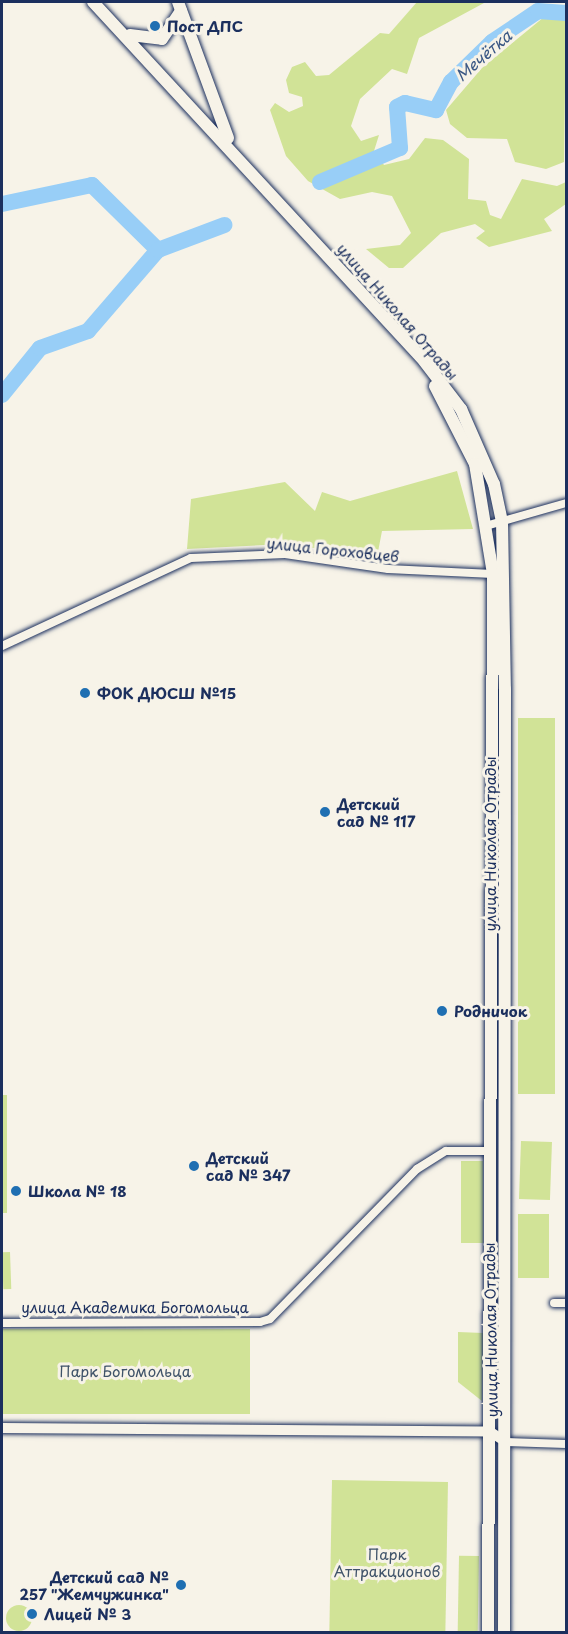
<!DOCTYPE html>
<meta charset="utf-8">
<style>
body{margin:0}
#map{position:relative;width:568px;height:1634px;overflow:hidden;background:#f7f3e8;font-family:"Playpen Sans",sans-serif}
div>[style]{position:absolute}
.green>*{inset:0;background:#d1e397;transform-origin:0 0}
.round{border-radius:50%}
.river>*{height:16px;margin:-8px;padding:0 8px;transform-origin:8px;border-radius:8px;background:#98cef7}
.roads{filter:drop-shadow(0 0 2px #1b2f5e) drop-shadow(0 0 2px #1b2f5e)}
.minor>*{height:8px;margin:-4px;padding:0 4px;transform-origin:4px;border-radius:4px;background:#f7f3e8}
.tertiary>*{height:10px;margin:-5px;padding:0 5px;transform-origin:5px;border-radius:5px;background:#f7f3e8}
.primary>*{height:12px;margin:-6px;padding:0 6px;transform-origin:6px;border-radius:6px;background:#f7f3e8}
.dots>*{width:16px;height:16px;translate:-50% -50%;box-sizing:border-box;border:3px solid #f7f3e8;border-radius:50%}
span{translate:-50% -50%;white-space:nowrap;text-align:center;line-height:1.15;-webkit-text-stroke:6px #f7f3e8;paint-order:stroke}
.poi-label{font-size:15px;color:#1b2f5e;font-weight:700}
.left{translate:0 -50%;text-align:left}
.right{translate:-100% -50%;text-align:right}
.street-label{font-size:15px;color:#1b2f5e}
.park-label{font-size:15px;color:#3f5369}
.water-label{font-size:16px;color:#3a5784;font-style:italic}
.frame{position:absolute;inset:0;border:3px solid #1b2f5e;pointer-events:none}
</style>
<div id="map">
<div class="green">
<i style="clip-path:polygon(417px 2px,513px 2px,484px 3px,419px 38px,407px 74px,392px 69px,360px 99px,351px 126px,361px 141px,379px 135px,374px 151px,384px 165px,409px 159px,425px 138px,443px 140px,469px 159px,468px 199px,486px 201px,490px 215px,501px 219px,522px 179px,557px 186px,566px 182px,566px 204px,544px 219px,552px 231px,489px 247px,476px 238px,485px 231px,475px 224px,441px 233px,403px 268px,389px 268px,366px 249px,400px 245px,411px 233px,392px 196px,372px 192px,340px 199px,308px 181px,286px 156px,270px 110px,275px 103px,289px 112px,303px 106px,302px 97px,289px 93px,286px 80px,292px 67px,305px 62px,316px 76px,329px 75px,380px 33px,389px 34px)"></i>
<i style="clip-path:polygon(544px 17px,566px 19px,564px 162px,546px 169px,515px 162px,507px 139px,467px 138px,450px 124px,446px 110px,482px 68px)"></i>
<i style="clip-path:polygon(457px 471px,473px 529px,382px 531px,377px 557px,285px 544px,187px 549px,191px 499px,285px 482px,315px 511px,322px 492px,350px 501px)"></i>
<i style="left:555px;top:718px;width:376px;height:37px;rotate:90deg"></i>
<i style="left:2px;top:1095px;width:5px;height:118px"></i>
<i style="left:521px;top:1141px;width:31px;height:58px;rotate:2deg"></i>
<i style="left:461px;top:1161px;width:22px;height:82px"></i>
<i style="left:518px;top:1214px;width:31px;height:64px"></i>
<i style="left:10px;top:1252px;width:37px;height:8px;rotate:88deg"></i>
<i style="left:2px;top:1329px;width:248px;height:85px"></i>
<i style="clip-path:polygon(458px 1332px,483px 1333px,482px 1401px,458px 1382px)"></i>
<i style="left:332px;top:1480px;width:116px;height:152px;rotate:1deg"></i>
<i style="left:479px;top:1556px;width:76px;height:20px;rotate:91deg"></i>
<i class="round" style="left:6px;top:1605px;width:26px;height:26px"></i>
</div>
<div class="river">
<i style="left:320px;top:182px;width:87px;rotate:-23deg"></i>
<i style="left:400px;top:148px;width:41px;rotate:-94.2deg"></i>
<i style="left:397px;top:107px;width:9px;rotate:-27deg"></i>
<i style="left:405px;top:103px;width:32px;rotate:13deg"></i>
<i style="left:436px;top:110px;width:32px;rotate:-62deg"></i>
<i style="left:451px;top:82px;width:57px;rotate:-44.3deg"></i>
<i style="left:492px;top:42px;width:55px;rotate:-34deg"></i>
<i style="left:538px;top:11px;width:28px;rotate:4deg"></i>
<i style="left:2px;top:204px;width:92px;rotate:-11.9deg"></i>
<i style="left:92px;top:185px;width:93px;rotate:44.6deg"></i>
<i style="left:2px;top:395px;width:60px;rotate:-51deg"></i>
<i style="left:40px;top:348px;width:51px;rotate:-19.5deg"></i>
<i style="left:88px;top:331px;width:107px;rotate:-49.2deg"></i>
<i style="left:158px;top:250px;width:71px;rotate:-20.7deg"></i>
</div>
<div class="roads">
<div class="minor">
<i style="left:489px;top:525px;width:80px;rotate:-15.9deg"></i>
<i style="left:2px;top:646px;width:208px;rotate:-25deg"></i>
<i style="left:191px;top:558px;width:94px;rotate:-2.4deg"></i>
<i style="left:285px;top:554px;width:104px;rotate:8.3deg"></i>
<i style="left:388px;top:569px;width:105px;rotate:2.7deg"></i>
<i style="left:554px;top:1303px;width:12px"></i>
<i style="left:2px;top:1323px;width:258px;rotate:-0.2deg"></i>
<i style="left:260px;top:1322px;width:10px;rotate:-17deg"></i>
<i style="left:270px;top:1319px;width:210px;rotate:-45.6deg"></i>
<i style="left:417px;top:1169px;width:34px;rotate:-32deg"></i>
<i style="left:446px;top:1151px;width:41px"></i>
<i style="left:506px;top:1442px;width:60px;rotate:1.9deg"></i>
</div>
<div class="tertiary">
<i style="left:2px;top:1428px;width:487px;rotate:0.4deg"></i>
<i style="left:489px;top:1431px;width:20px;rotate:33deg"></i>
</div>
<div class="primary">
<i style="left:93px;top:2px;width:483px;rotate:47.3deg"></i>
<i style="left:421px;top:357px;width:66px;rotate:52.4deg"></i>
<i style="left:461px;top:409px;width:82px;rotate:66.3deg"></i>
<i style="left:494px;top:484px;width:38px;rotate:78deg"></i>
<i style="left:502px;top:521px;width:168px;rotate:89deg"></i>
<i style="left:505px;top:689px;width:943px;rotate:90.06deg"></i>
<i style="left:178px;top:2px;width:145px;rotate:69.8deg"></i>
<i style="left:130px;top:35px;width:32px;rotate:7deg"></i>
<i style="left:162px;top:39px;width:34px;rotate:-56deg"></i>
<i style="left:435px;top:386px;width:88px;rotate:62.9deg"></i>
<i style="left:475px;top:464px;width:111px;rotate:80.7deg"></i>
<i style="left:493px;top:574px;width:1058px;rotate:90.27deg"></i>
</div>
</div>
<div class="dots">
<i style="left:155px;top:26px;background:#1f6fb2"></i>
<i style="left:85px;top:693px;background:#1f6fb2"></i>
<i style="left:325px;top:812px;background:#1f6fb2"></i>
<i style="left:442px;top:1011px;background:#1f6fb2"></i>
<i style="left:194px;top:1166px;background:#1f6fb2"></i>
<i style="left:16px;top:1191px;background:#1f6fb2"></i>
<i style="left:181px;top:1585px;background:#1f6fb2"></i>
<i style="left:32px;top:1614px;background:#1f6fb2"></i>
</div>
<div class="poi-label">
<span class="left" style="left:167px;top:26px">Пост ДПС</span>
<span class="left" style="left:97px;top:693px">ФОК ДЮСШ №15</span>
<span class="left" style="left:337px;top:812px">Детский<br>сад № 117</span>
<span class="left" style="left:454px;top:1011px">Родничок</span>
<span class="left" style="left:206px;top:1166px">Детский<br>сад № 347</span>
<span class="left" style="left:28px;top:1191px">Школа № 18</span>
<span class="right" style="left:169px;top:1585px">Детский сад №<br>257 "Жемчужинка"</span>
<span class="left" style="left:44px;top:1614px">Лицей № 3</span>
</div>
<div class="street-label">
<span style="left:398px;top:311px;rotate:49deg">улица Николая Отрады</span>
<span style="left:333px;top:549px;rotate:6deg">улица Гороховцев</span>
<span style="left:490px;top:844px;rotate:-90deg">улица Николая Отрады</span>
<span style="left:135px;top:1307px">улица Академика Богомольца</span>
<span style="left:490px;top:1330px;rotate:-91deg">улица Николая Отрады</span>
</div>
<div class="park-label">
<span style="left:125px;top:1371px">Парк Богомольца</span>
<span style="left:387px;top:1562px">Парк<br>Аттракционов</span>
</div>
<div class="water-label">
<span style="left:483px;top:55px;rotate:-41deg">Мечётка</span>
</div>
<div class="frame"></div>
</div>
